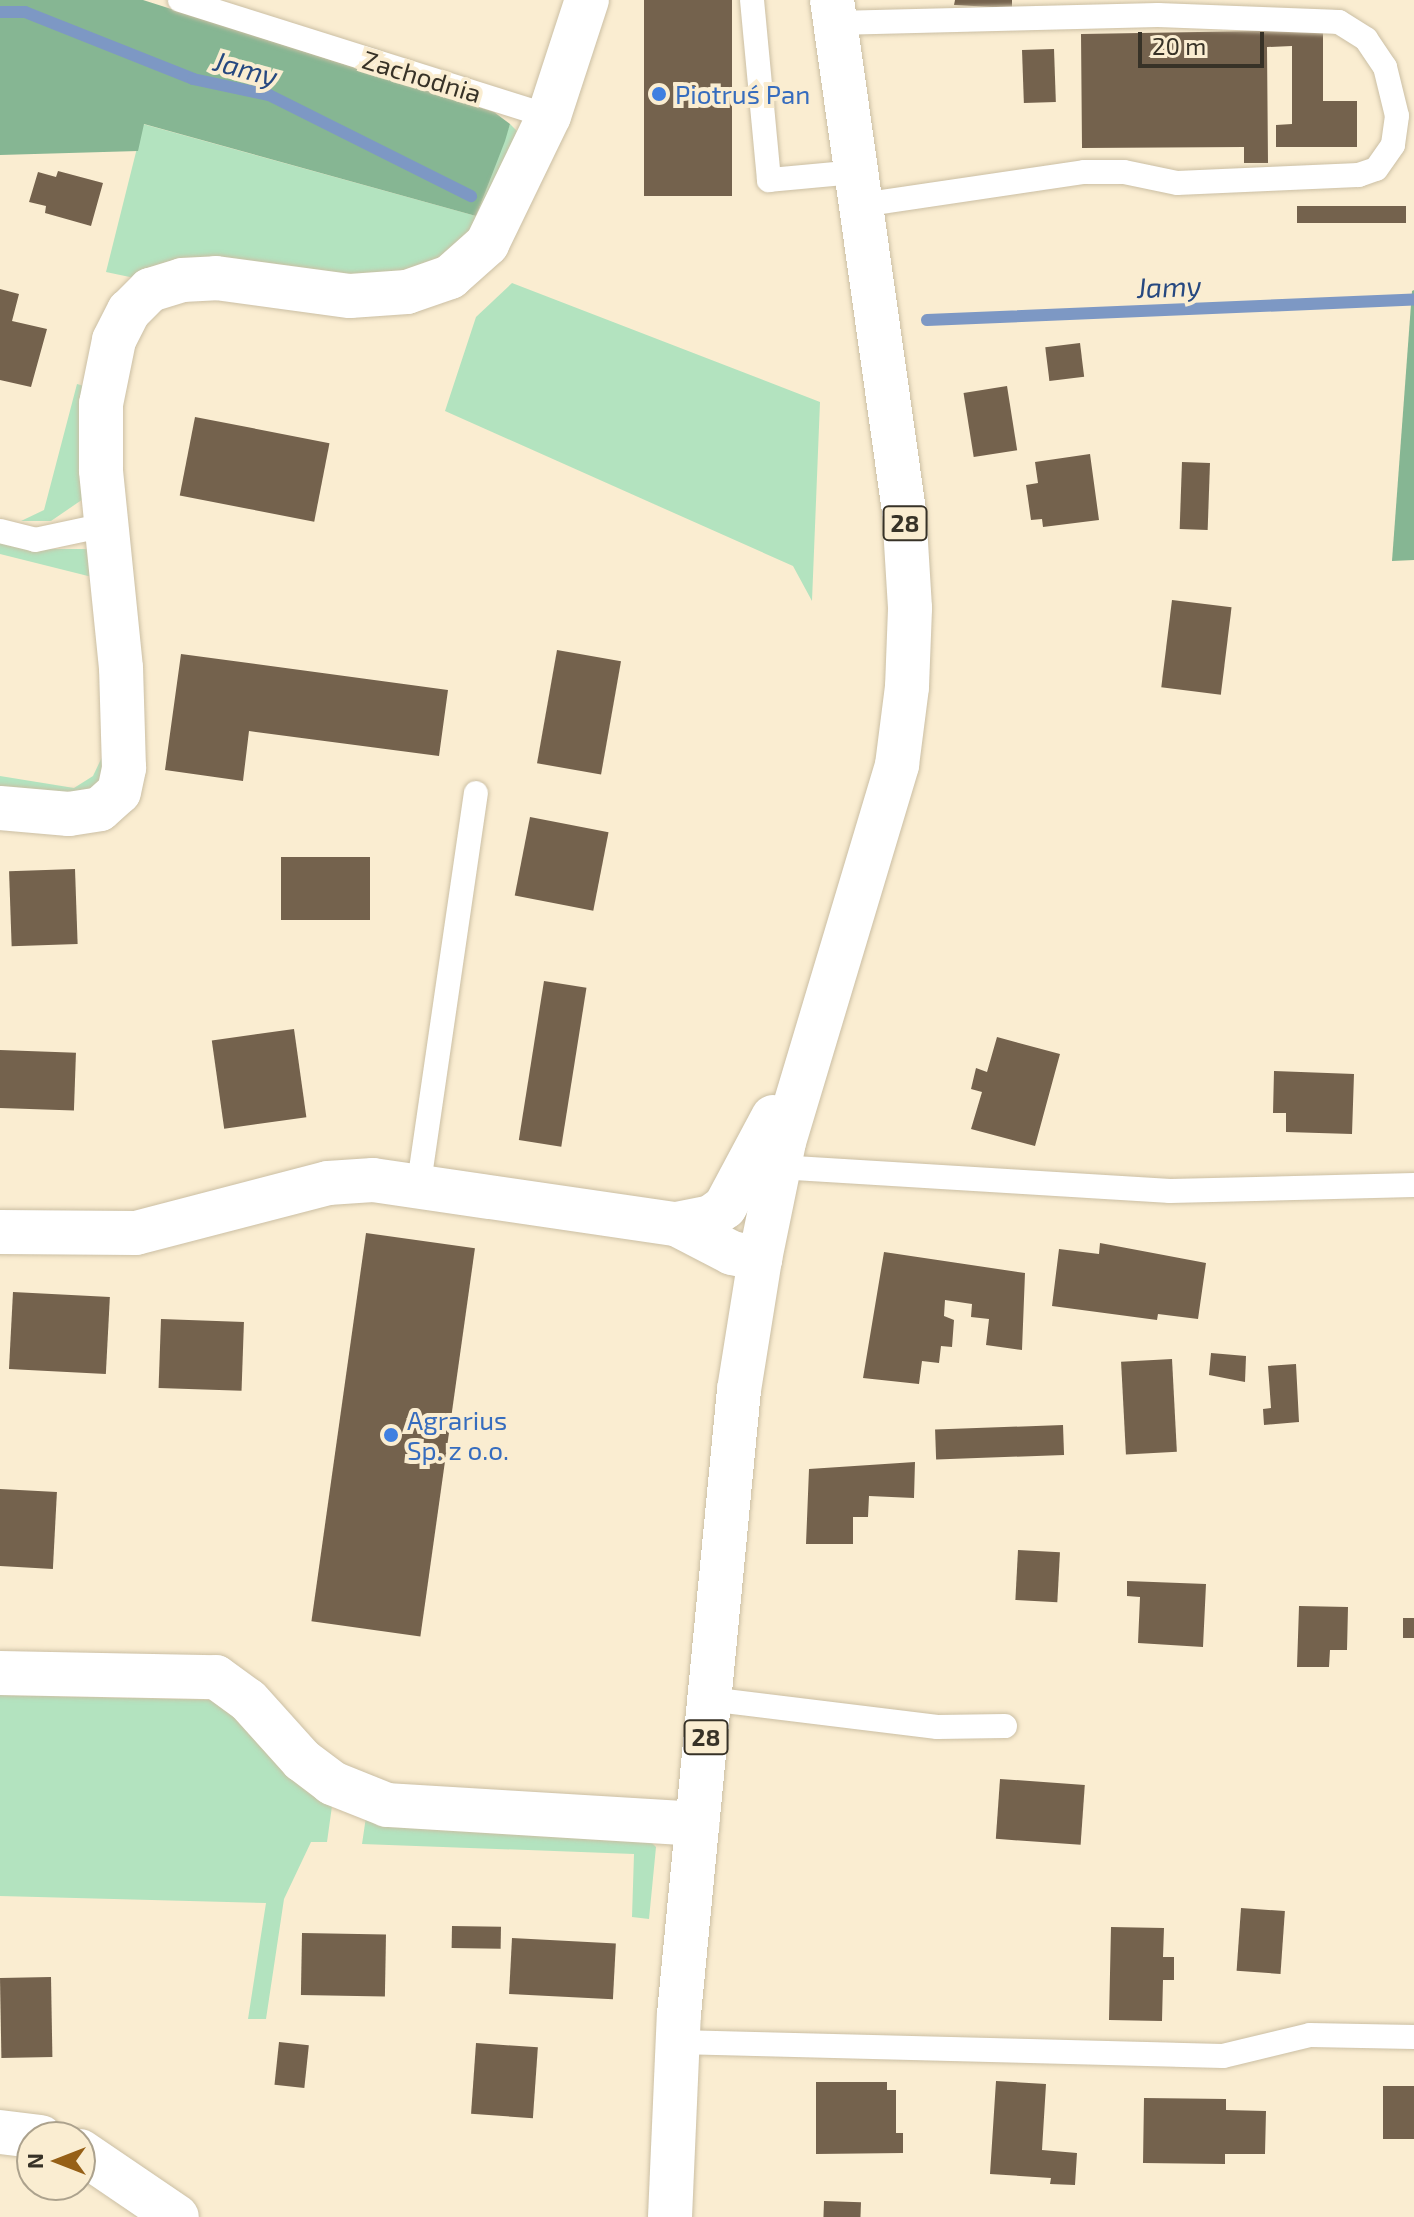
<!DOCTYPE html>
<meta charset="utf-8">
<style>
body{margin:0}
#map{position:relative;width:1414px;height:2217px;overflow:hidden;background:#faedd1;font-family:"Exo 2",sans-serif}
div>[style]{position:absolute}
.green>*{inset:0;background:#b3e3bf}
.forest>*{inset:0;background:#86b693}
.stream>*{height:12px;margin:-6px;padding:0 6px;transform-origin:6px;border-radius:6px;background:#7d98c4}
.building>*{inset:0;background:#74624d;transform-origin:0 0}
.roads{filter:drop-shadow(0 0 2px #cbbfa4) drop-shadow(0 0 2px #cbbfa4)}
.service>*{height:24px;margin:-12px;padding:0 12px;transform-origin:12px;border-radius:12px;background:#fff}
.minor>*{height:44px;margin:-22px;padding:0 22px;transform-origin:22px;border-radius:22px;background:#fff}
.primary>*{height:44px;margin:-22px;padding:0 22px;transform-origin:22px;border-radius:22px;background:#fff}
.dots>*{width:22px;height:22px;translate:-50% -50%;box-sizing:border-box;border:4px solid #faedd1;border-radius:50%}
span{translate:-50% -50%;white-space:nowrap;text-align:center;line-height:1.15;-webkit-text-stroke:8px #faedd1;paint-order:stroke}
.shield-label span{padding:2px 6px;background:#faedd1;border:2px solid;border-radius:6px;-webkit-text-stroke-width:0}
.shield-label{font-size:24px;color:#373227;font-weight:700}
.street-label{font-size:26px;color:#373227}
.shop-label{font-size:26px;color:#366cbe}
.left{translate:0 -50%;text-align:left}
.water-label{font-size:28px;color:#264880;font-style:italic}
.north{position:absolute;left:16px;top:2121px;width:80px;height:80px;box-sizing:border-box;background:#faedd1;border:2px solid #aca28d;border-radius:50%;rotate:270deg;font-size:22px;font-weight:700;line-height:32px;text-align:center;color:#373227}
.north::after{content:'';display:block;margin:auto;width:28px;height:36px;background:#966017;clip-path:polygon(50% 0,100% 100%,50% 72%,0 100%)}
.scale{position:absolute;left:1138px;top:32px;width:126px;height:36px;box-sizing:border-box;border:4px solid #373227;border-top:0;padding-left:10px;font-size:24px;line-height:28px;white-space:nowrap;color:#373227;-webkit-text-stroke:6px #faedd1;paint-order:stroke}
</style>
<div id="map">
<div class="green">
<i style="clip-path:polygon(143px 124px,476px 216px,510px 124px,517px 131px,486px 223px,415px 276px,144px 280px,106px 272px)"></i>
<i style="clip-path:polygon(512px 283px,820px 402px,812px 601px,793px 566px,445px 411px,476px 317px)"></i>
<i style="clip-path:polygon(77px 384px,91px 388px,86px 497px,51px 521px,21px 521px,44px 510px)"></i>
<i style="clip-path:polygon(0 542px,33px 549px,94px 549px,116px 749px,94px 798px,0 791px,0 776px,74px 788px,93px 776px,103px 755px,96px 578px,0 554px)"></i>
<i style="clip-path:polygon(0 1695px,222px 1700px,332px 1806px,327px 1842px,311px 1842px,284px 1899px,266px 2019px,248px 2019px,266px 1903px,0 1896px)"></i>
<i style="clip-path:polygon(366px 1817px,648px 1839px,656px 1847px,649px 1919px,632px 1917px,634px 1854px,362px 1844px)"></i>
</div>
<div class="forest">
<i style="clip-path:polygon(0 0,143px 0,494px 112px,510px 124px,505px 141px,476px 216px,144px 124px,138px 151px,0 155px)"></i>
<i style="clip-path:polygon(1414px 290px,1414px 560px,1392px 561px,1412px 291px)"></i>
</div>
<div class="stream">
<i style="left:0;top:12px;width:25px"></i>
<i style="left:25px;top:12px;width:181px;rotate:21.7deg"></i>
<i style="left:193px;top:79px;width:78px;rotate:11.9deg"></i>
<i style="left:269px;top:95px;width:226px;rotate:26.6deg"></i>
<i style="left:927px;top:320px;width:487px;rotate:-2.4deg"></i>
</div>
<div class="building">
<i style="left:644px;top:0;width:88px;height:196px"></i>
<i style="clip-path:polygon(955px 0,1012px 0,1012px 8px,954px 5px)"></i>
<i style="clip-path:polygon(1323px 30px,1323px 101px,1357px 101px,1357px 147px,1276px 147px,1276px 125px,1292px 124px,1292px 46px,1267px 47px,1268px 163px,1244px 163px,1244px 147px,1082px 148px,1081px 34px)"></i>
<i style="left:1054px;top:49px;width:53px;height:32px;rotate:88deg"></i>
<i style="clip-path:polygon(58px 171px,103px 183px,91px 226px,45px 213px,46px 206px,29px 202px,38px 172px,56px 177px)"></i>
<i style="left:1406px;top:206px;width:17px;height:109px;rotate:90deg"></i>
<i style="clip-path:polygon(0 289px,19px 294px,12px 321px,47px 329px,31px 387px,0 380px)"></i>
<i style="left:1080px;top:343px;width:34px;height:35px;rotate:83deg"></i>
<i style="left:1007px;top:386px;width:65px;height:44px;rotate:81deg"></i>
<i style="left:195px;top:417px;width:137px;height:80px;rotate:11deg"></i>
<i style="clip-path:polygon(1090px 454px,1099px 520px,1043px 527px,1042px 519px,1031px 520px,1026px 485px,1038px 483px,1035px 462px)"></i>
<i style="left:1182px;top:462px;width:28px;height:67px;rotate:2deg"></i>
<i style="left:1172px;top:600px;width:60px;height:88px;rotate:7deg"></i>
<i style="left:557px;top:650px;width:65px;height:115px;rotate:10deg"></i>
<i style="clip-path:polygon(181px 654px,448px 690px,439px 756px,249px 731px,243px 781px,165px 770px)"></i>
<i style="left:530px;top:817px;width:80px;height:80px;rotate:11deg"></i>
<i style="left:281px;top:857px;width:89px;height:63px"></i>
<i style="left:75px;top:869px;width:75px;height:66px;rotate:88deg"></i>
<i style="left:544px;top:981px;width:43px;height:161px;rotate:9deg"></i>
<i style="left:294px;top:1029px;width:89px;height:83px;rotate:82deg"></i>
<i style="clip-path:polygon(997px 1037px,1060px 1054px,1035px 1146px,971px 1129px,982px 1092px,971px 1089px,976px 1068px,987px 1072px)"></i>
<i style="left:0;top:1050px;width:76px;height:58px;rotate:2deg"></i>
<i style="clip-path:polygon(1274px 1071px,1354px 1074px,1352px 1134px,1286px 1132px,1286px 1113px,1273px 1113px)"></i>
<i style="left:366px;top:1233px;width:110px;height:392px;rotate:8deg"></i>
<i style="clip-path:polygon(1100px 1243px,1206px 1263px,1198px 1319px,1158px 1314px,1157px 1320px,1052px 1306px,1059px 1249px,1099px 1254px)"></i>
<i style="clip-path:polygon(884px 1252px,1025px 1273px,1022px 1350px,986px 1345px,989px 1319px,971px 1317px,972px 1304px,945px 1300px,944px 1316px,954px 1320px,952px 1347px,941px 1346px,939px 1363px,922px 1361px,919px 1384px,863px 1378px)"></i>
<i style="left:13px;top:1292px;width:97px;height:77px;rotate:3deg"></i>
<i style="left:161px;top:1319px;width:83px;height:69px;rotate:2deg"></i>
<i style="clip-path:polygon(1211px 1353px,1246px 1356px,1245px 1382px,1209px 1375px)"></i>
<i style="left:1172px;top:1359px;width:93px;height:51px;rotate:87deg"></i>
<i style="clip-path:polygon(1296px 1364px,1299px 1422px,1264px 1425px,1263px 1409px,1271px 1408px,1268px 1366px)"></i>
<i style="left:1063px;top:1425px;width:30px;height:128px;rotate:88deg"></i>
<i style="clip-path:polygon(915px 1462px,914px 1498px,869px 1496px,868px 1517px,853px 1517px,853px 1544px,806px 1544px,809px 1469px)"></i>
<i style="left:0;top:1489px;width:57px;height:77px;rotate:3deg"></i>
<i style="left:1018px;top:1550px;width:42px;height:50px;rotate:3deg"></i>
<i style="clip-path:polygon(1127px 1581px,1206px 1584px,1203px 1647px,1138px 1643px,1140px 1597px,1127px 1596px)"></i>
<i style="clip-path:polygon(1299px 1606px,1348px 1607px,1347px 1650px,1330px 1650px,1329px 1667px,1297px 1667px)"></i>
<i style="left:1414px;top:1618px;width:20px;height:11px;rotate:90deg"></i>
<i style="left:1000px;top:1779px;width:85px;height:60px;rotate:4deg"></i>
<i style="left:1241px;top:1908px;width:44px;height:63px;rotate:4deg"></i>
<i style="left:452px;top:1926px;width:49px;height:22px;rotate:1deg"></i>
<i style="clip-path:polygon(1111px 1927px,1164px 1928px,1163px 1957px,1174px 1957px,1174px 1980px,1163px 1980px,1162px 2021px,1109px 2020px)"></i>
<i style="left:302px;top:1933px;width:84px;height:62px;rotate:1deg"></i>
<i style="left:512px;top:1938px;width:104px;height:56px;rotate:3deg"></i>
<i style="left:51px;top:1977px;width:80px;height:51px;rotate:89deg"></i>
<i style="left:279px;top:2042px;width:30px;height:43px;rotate:6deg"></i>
<i style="left:476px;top:2043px;width:62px;height:71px;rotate:4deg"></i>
<i style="clip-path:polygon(996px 2081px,1046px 2084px,1042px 2150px,1077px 2153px,1075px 2185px,1050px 2184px,1051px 2178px,990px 2174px)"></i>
<i style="clip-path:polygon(816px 2082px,887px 2082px,887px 2090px,896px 2090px,896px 2133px,903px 2133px,903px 2153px,816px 2154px)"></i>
<i style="left:1383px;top:2086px;width:31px;height:53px"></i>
<i style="clip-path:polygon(1144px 2098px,1226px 2099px,1226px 2110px,1266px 2111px,1265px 2154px,1225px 2154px,1225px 2164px,1143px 2163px)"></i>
<i style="left:824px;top:2201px;width:37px;height:16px;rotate:2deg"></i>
</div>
<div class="roads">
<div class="service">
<i style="left:180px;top:0;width:387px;rotate:17.5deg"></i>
<i style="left:752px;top:0;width:181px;rotate:84.6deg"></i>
<i style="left:769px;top:180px;width:87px;rotate:-5.3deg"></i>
<i style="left:835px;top:23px;width:323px;rotate:-1.4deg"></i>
<i style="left:1158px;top:15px;width:181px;rotate:2.2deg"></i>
<i style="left:1339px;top:22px;width:32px;rotate:32deg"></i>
<i style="left:1366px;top:39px;width:34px;rotate:56deg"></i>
<i style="left:1385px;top:67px;width:50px;rotate:76.2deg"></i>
<i style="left:1397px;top:116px;width:29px;rotate:98deg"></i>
<i style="left:1393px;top:145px;width:29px;rotate:125deg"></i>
<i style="left:1376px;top:169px;width:18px;rotate:161deg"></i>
<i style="left:1359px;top:175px;width:182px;rotate:177.5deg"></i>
<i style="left:1177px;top:183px;width:54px;rotate:-168.3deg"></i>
<i style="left:1124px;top:172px;width:40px;rotate:180deg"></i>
<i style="left:1084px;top:172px;width:226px;rotate:171.6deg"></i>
<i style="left:0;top:531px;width:36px;rotate:14deg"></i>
<i style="left:35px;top:540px;width:72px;rotate:-12.1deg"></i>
<i style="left:778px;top:1167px;width:393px;rotate:3.5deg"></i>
<i style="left:1170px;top:1191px;width:244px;rotate:-1.4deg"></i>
<i style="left:419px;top:1183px;width:394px;rotate:-81.7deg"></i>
<i style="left:709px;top:1699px;width:230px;rotate:7deg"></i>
<i style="left:937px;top:1727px;width:68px;rotate:-0.8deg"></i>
<i style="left:677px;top:2042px;width:546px;rotate:1.47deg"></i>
<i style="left:1223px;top:2056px;width:89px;rotate:-13.6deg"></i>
<i style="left:1310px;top:2035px;width:104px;rotate:1.1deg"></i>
</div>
<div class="minor">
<i style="left:0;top:808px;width:69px;rotate:5deg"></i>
<i style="left:69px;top:814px;width:31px;rotate:-9deg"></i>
<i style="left:100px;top:809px;width:25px;rotate:-42deg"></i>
<i style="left:119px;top:792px;width:25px;rotate:-78deg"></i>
<i style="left:124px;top:768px;width:100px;rotate:-91.7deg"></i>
<i style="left:121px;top:668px;width:199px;rotate:-95.8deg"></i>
<i style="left:101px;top:470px;width:66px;rotate:-90deg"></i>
<i style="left:101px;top:404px;width:65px;rotate:-78.5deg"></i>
<i style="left:114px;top:340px;width:33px;rotate:-63deg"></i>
<i style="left:129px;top:311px;width:30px;rotate:-45deg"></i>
<i style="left:150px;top:290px;width:34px;rotate:-17deg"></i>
<i style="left:182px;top:280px;width:34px;rotate:-3deg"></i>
<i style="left:216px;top:278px;width:135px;rotate:7.7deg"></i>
<i style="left:350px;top:296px;width:57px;rotate:-4deg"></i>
<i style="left:407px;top:292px;width:46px;rotate:-19.2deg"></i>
<i style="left:450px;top:277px;width:50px;rotate:-41.7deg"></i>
<i style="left:487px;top:244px;width:142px;rotate:-64.2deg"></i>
<i style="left:549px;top:116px;width:122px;rotate:-71.9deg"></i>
<i style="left:0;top:1232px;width:136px;rotate:0.4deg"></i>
<i style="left:136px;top:1233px;width:198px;rotate:-14.6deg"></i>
<i style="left:328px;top:1183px;width:45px;rotate:-3.8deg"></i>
<i style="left:373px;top:1180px;width:306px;rotate:8.3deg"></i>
<i style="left:676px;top:1224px;width:63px;rotate:27.4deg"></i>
<i style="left:732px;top:1253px;width:29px;rotate:12deg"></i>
<i style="left:0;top:1673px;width:216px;rotate:1.1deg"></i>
<i style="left:216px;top:1677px;width:39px;rotate:36deg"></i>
<i style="left:248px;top:1700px;width:81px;rotate:48deg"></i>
<i style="left:302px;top:1760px;width:38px;rotate:37deg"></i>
<i style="left:332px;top:1783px;width:59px;rotate:21.8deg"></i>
<i style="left:387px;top:1805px;width:311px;rotate:3.5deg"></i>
<i style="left:0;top:2132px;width:41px;rotate:7deg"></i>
<i style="left:80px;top:2151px;width:117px;rotate:34.2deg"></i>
</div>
<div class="primary">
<i style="left:676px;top:1224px;width:36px;rotate:-11deg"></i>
<i style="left:711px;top:1217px;width:17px;rotate:-36deg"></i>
<i style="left:725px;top:1207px;width:102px;rotate:-61.9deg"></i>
<i style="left:670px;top:2217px;width:203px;rotate:-87.5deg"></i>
<i style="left:679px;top:2014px;width:627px;rotate:-84.51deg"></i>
<i style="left:739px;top:1390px;width:133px;rotate:-80.9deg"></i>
<i style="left:760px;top:1259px;width:119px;rotate:-78.4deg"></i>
<i style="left:784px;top:1142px;width:394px;rotate:-73.3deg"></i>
<i style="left:897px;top:765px;width:79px;rotate:-82.7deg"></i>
<i style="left:907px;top:687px;width:79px;rotate:-87.8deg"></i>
<i style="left:910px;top:608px;width:97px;rotate:-93.5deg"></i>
<i style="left:904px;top:511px;width:516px;rotate:-98.02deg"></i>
</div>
</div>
<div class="dots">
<i style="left:659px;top:94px;background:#3f7fe0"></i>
<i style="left:391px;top:1435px;background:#3f7fe0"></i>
</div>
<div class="shield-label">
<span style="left:905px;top:523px">28</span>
<span style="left:706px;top:1737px">28</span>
</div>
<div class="street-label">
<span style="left:422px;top:76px;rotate:17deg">Zachodnia</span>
</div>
<div class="shop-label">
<span class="left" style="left:675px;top:94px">Piotruś Pan</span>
<span class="left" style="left:407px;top:1435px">Agrarius<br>Sp. z o.o.</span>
</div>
<div class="water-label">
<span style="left:246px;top:68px;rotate:15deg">Jamy</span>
<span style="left:1169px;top:286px;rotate:-2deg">Jamy</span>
</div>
<div class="north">N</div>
<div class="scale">20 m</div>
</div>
